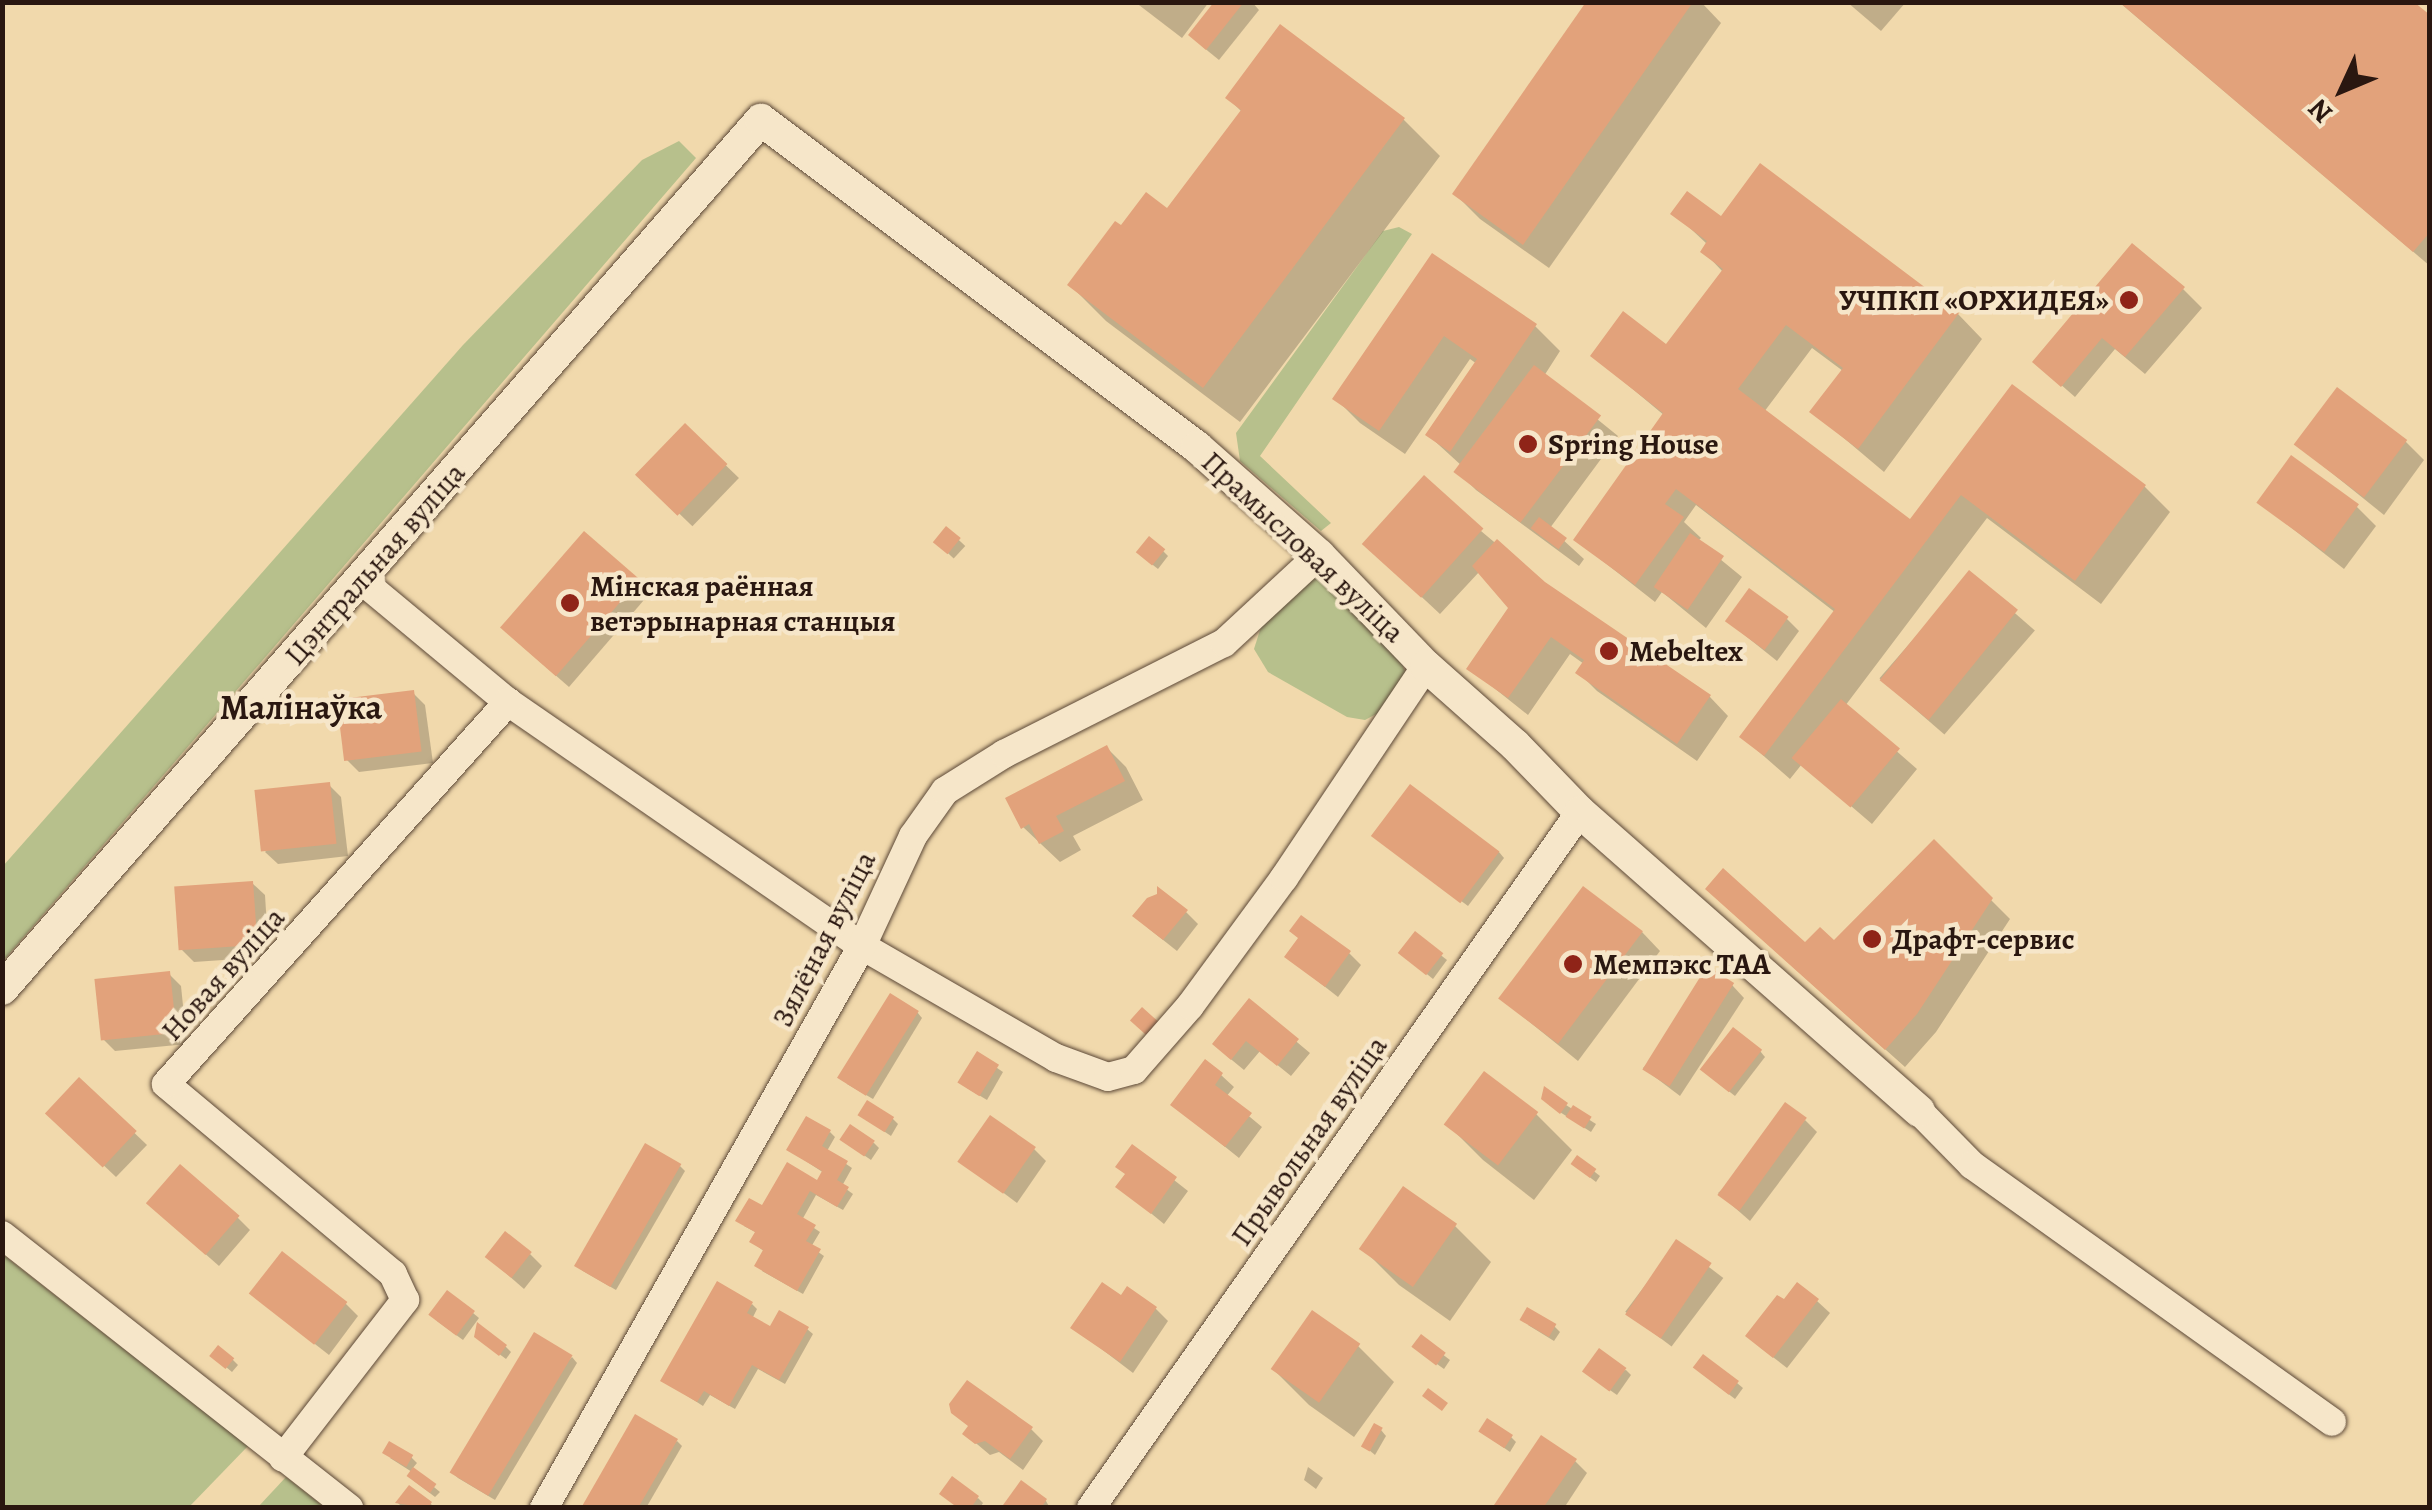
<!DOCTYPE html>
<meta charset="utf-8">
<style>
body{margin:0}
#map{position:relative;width:2432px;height:1510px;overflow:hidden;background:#f1d9ac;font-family:Alegreya,serif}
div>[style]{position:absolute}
.green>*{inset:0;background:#b7c08c}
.shadow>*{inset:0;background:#0003;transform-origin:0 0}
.building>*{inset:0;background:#e2a27b;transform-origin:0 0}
.roads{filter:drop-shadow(0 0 2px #5c4837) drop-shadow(0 0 2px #5c4837)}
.minor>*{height:28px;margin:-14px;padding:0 14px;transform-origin:14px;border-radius:14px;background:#f6e6c9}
.tertiary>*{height:32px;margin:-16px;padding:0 16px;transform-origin:16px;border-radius:16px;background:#f6e6c9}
.dots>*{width:28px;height:28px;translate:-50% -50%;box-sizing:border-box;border:5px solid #f6e6c9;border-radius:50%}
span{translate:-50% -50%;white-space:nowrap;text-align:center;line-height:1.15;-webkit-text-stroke:9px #f6e6c9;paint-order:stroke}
.poi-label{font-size:30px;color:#2a1710;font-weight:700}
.right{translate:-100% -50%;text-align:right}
.left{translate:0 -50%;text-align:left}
.street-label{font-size:30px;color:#2a1710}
.quarter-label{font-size:35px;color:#2a1710;font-weight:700}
.frame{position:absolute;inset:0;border:5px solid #2a1710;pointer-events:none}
.north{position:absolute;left:2292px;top:40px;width:100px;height:100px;-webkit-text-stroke:8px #f6e6c9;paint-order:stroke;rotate:226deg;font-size:28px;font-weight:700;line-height:40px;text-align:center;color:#2a1710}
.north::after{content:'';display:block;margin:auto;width:35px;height:45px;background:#2a1710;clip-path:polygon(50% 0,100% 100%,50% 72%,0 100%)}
</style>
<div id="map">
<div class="green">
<i style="clip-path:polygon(679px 141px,696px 158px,3px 961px,3px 866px,463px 345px,642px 160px)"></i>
<i style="clip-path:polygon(1399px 227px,1412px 234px,1260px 456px,1331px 523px,1321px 531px,1240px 461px,1236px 433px,1383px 231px)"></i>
<i style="clip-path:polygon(1322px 576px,1400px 658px,1407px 677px,1380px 712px,1365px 720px,1347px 717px,1268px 672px,1254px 649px,1261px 627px,1299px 585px)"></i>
<i style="clip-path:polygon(2px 1254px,248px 1446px,189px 1507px,3px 1507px)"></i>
<i style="clip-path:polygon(286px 1477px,324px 1507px,258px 1507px)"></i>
</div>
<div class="shadow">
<i style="clip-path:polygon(1135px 2px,1209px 2px,1182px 38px)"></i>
<i style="clip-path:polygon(1217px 2px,1252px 2px,1259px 10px,1219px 60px,1203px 47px)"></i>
<i style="clip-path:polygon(1590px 2px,1701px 2px,1721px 23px,1549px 268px,1480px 219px,1455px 194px)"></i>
<i style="clip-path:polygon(1847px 2px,1906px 2px,1881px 31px)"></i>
<i style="clip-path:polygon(2119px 2px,2410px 2px,2430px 19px,2430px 266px)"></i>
<i style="clip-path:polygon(1281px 28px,1404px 120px,1440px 156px,1240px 422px,1106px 321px,1070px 285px,1121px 229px,1168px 212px,1242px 112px,1228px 98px)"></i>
<i style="clip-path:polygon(1674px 213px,1722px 220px,1958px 314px,1982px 339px,1884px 472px,1813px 412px,1843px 371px,1812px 348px,1764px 412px,1910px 523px,2013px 387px,2145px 487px,2170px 512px,2101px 604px,1987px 518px,1845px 706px,1917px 769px,1872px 824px,1802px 764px,1790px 779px,1742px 737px,1836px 613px,1696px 505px,1684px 522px,1701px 538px,1698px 541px,1742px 577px,1706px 628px,1662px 592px,1655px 602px,1576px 540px,1665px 416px,1593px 356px,1667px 348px,1723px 272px,1703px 251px,1708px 245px)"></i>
<i style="clip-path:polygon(1432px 256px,1535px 326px,1560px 351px,1544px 376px,1618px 436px,1550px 528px,1584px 559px,1579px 566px,1476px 490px,1457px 471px,1462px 466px,1428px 435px,1477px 364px,1470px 359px,1405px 454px,1360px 423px,1335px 398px)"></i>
<i style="clip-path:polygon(2183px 289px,2202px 308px,2145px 374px,2115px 349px,2075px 397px,2035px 362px)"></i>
<i style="left:685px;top:426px;width:75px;height:67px;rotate:44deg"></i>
<i style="clip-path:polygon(2406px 442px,2424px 460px,2384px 515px,2297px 445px)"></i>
<i style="clip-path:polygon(2260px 503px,2357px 507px,2376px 526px,2344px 569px)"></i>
<i style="left:947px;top:529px;width:25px;height:17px;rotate:43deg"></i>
<i style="clip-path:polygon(1481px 531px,1544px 584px,1710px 697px,1728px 716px,1697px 761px,1597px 691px,1578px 672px,1584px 664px,1570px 654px,1528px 715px,1469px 668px,1511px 607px,1480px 571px,1440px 614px,1383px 561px)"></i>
<i style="clip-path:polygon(1163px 551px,1168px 556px,1158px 569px,1144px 558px)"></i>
<i style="left:1970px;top:574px;width:86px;height:138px;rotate:41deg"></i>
<i style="clip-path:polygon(638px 581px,650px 593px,569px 687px,515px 640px)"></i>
<i style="clip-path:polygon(1787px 619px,1799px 631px,1777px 661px,1727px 621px)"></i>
<i style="clip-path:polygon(413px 693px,425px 705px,433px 763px,359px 772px,346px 759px)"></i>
<i style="clip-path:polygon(1107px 748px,1126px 767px,1143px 800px,1073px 836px,1081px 850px,1060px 862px,1023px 827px)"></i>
<i style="clip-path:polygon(329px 785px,341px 797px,348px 856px,278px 864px,265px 852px)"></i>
<i style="clip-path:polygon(1380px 841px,1499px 852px,1504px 858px,1468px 906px)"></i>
<i style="clip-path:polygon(1934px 843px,2010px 919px,1936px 1032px,1905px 1067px,1727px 908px,1806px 946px,1835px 943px)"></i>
<i style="clip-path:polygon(252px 883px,265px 895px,269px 957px,194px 962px,182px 950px)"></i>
<i style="clip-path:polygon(1186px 912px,1198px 924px,1177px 951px,1148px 928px)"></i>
<i style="clip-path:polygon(1642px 932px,1660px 951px,1578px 1061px,1501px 999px)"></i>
<i style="clip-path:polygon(1415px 935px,1447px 960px,1433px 979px,1407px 958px)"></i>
<i style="clip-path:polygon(1300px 938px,1349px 953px,1361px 965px,1338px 997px,1287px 957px)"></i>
<i style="clip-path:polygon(169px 974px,181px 986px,187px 1044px,115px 1051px,103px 1039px)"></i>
<i style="clip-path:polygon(1732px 985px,1744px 998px,1680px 1096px,1643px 1068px)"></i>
<i style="clip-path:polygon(1249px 1002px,1310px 1053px,1291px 1076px,1260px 1051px,1244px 1070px,1227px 1056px)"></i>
<i style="clip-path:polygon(917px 1012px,922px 1018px,873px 1099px,847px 1084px)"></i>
<i style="clip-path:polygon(1760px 1051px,1765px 1057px,1735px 1096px,1708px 1075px)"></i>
<i style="clip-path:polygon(978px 1055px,1003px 1072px,987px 1100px,967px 1088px)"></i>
<i style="clip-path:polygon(1221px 1075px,1234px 1087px,1226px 1097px,1262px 1127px,1239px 1158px,1173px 1105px)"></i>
<i style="clip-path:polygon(79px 1080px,147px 1145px,116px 1177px,61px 1125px)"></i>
<i style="clip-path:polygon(1549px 1105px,1566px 1105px,1596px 1124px,1591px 1132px)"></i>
<i style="clip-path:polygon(1536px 1114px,1572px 1150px,1534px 1200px,1483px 1160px,1447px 1124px)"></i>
<i style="clip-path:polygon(861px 1116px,893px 1119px,898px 1124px,891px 1136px)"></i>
<i style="clip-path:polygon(1805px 1120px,1817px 1132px,1750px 1221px,1718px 1193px)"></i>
<i style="clip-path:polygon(830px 1132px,835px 1137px,827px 1151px,852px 1168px,842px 1186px,853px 1194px,843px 1210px,816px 1195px,802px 1220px,820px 1232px,811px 1247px,824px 1256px,803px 1294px,762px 1271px,765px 1252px,752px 1242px,757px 1233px,744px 1226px,763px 1208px,818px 1183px,824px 1173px,789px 1150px)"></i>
<i style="clip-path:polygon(874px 1143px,879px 1148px,871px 1160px,849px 1145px)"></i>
<i style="clip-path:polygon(1132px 1147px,1188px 1191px,1164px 1224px,1119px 1187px,1127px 1176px)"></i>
<i style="clip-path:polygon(1034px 1149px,1046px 1161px,1017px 1203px,961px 1161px)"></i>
<i style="clip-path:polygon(1577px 1158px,1600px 1176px,1596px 1182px,1579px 1169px)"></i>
<i style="clip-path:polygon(680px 1166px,685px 1171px,616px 1290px,583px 1271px,578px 1266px)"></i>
<i style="clip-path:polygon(161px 1215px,238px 1218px,250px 1230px,219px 1266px)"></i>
<i style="clip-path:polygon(1455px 1226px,1491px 1262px,1450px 1321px,1399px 1285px,1363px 1249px)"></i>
<i style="left:1677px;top:1243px;width:58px;height:86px;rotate:37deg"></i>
<i style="clip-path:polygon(530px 1254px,542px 1266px,524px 1289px,500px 1268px)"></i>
<i style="clip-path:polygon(1121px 1299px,1156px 1309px,1168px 1321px,1133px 1373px,1074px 1328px)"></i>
<i style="clip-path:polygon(1817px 1301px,1830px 1313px,1787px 1368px,1761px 1348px)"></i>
<i style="clip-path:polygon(346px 1304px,358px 1316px,329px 1355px,265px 1305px)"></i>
<i style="clip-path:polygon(752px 1304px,757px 1309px,752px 1319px,771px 1329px,807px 1329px,813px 1334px,785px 1384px,758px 1369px,735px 1409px,710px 1395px,703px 1406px,664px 1381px)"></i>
<i style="clip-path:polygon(473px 1313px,479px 1318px,463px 1340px,437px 1321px)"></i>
<i style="clip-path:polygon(1528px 1325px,1554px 1326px,1560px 1332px,1554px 1341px)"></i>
<i style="clip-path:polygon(1421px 1338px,1450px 1360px,1444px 1369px,1420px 1352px)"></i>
<i style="clip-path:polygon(483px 1342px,506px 1347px,511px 1352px,506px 1359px)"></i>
<i style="clip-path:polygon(1358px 1346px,1394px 1382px,1354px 1437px,1309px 1405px,1273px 1369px)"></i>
<i style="clip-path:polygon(213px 1356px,233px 1360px,238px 1365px,232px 1372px)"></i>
<i style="clip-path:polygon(572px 1357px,577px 1363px,495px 1500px,458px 1478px,453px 1473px)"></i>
<i style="clip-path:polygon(1626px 1370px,1631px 1375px,1617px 1395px,1591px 1377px)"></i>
<i style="clip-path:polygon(1701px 1373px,1737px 1383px,1743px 1388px,1735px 1399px)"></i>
<i style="clip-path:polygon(1031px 1429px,1043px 1441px,1023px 1470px,999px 1452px,990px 1455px,965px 1434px)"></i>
<i style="clip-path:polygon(1381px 1430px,1386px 1436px,1375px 1455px,1363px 1445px)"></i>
<i style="clip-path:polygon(1487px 1436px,1511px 1437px,1516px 1442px,1510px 1452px)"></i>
<i style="clip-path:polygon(677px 1441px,682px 1446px,646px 1508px,584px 1508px)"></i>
<i style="clip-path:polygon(411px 1457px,417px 1463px,412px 1469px,440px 1492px,435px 1497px,414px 1481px,412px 1472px,390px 1458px)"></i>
<i style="clip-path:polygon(1575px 1461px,1587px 1473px,1564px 1508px,1495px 1508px)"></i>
<i style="clip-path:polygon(1308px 1467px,1323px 1478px,1316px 1489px,1304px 1480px)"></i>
<i style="clip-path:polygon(1021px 1484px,1046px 1501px,1050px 1508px,1009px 1508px,1006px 1505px)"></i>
<i style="clip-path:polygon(409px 1488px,431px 1504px,434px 1508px,403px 1508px,398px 1503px)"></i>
<i style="clip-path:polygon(978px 1498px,983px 1503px,980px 1508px,959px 1508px)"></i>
</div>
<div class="building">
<i style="clip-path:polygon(1214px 2px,1244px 2px,1206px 50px,1188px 35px)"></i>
<i style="clip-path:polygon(1586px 2px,1693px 2px,1523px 245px,1452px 194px)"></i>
<i style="clip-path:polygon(2119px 2px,2414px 2px,2430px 15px,2430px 232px,2413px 252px)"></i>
<i style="clip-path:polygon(1280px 24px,1405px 118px,1203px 388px,1067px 285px,1115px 221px,1121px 225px,1146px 192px,1167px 208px,1241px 110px,1225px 98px)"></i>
<i style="clip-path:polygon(1760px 163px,1959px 313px,1858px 449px,1809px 412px,1843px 368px,1786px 325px,1738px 389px,1910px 519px,2012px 384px,2146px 485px,2075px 581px,1961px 495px,1764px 756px,1739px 737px,1835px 609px,1676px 489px,1665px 504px,1684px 517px,1635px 585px,1573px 540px,1663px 413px,1590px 356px,1623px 311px,1666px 344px,1723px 269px,1700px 252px,1707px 241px,1670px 214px,1687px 191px,1721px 216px)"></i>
<i style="clip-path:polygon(2132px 243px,2185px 287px,2125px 357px,2102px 338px,2061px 387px,2032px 362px)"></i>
<i style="clip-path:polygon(1432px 253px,1537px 324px,1450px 452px,1425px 435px,1477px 359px,1444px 336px,1379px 431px,1332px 399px)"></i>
<i style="left:1534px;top:365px;width:84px;height:134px;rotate:37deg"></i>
<i style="left:2337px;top:387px;width:88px;height:72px;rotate:37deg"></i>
<i style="left:685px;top:423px;width:59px;height:72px;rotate:44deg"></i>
<i style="left:2291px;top:455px;width:84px;height:59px;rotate:36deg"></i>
<i style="left:1424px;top:475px;width:80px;height:93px;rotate:42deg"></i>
<i style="left:1539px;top:517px;width:35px;height:14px;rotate:37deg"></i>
<i style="left:946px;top:526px;width:19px;height:21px;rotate:39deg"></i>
<i style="left:584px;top:531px;width:74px;height:128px;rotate:41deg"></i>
<i style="left:1690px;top:533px;width:41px;height:65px;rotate:34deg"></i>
<i style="left:1149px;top:536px;width:21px;height:21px;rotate:39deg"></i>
<i style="clip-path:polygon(1497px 539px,1545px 582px,1711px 695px,1677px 744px,1575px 673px,1584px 660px,1551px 637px,1508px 698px,1466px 669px,1508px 608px,1472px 566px)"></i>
<i style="left:1969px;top:570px;width:63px;height:142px;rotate:39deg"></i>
<i style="left:1749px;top:588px;width:49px;height:41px;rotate:36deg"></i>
<i style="left:414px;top:690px;width:62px;height:78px;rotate:83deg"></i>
<i style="left:1841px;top:699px;width:77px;height:77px;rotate:40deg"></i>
<i style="clip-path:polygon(1107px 745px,1125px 781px,1056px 816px,1064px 831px,1039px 844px,1029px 824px,1021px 829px,1005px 798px)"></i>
<i style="left:330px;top:782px;width:62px;height:76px;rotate:84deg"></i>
<i style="left:1410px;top:784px;width:112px;height:65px;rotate:37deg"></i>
<i style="clip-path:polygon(1934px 839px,1993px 898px,1917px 1014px,1885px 1050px,1705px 889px,1723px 868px,1805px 942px,1820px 927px,1834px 940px)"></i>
<i style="left:253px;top:881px;width:64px;height:79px;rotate:86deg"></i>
<i style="clip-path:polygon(1157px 886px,1188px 910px,1163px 940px,1132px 916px,1147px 898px,1157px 894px)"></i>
<i style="left:1583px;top:886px;width:75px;height:141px;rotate:37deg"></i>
<i style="clip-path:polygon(1301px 915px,1351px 951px,1325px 987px,1284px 957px,1298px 938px,1289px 931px)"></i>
<i style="left:1415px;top:931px;width:36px;height:28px;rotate:38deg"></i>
<i style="left:1707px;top:966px;width:32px;height:122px;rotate:32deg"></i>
<i style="left:170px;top:971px;width:62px;height:76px;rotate:84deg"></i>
<i style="left:890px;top:993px;width:34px;height:100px;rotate:32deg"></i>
<i style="clip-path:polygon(1249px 998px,1299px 1039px,1277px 1066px,1246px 1041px,1231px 1060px,1212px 1044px)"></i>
<i style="left:1142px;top:1007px;width:30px;height:18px;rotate:42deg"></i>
<i style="left:1733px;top:1027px;width:37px;height:54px;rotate:38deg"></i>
<i style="left:977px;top:1051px;width:26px;height:37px;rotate:32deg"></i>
<i style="clip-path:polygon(1205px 1059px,1223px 1073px,1215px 1085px,1252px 1113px,1225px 1147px,1170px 1105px)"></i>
<i style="left:1484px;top:1071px;width:68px;height:67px;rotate:37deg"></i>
<i style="left:79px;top:1077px;width:79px;height:50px;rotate:43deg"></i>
<i style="clip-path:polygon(1544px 1086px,1568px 1103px,1560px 1114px,1541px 1099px)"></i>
<i style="left:867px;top:1100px;width:32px;height:18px;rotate:32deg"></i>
<i style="left:1785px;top:1102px;width:27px;height:115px;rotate:36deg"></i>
<i style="left:1573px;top:1105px;width:22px;height:14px;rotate:32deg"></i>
<i style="left:990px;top:1115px;width:56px;height:57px;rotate:35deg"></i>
<i style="clip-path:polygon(806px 1116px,831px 1130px,822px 1146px,848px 1161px,837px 1180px,849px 1187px,837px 1207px,810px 1191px,797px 1214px,816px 1225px,806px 1241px,821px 1249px,797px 1291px,754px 1266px,763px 1250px,749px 1242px,755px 1232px,735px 1221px,749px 1198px,762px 1205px,787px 1162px,817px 1180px,822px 1171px,786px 1150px)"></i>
<i style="left:850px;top:1124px;width:30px;height:19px;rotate:34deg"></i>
<i style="left:645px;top:1143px;width:42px;height:142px;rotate:30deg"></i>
<i style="clip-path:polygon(1132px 1144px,1177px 1177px,1151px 1214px,1115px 1187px,1125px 1174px,1115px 1167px)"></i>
<i style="left:1577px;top:1155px;width:24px;height:11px;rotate:36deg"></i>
<i style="left:180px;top:1164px;width:79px;height:52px;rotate:41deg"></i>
<i style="left:1403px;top:1186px;width:66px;height:77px;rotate:35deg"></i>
<i style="left:505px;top:1231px;width:34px;height:33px;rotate:38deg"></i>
<i style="left:1676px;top:1239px;width:43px;height:91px;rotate:34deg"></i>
<i style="left:282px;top:1251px;width:83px;height:54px;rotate:38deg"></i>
<i style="clip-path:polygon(717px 1281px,753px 1302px,747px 1313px,770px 1326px,779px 1310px,809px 1327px,779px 1380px,752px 1365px,729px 1406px,704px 1391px,697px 1402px,660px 1381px)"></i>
<i style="clip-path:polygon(1102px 1282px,1121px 1295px,1127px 1286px,1157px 1307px,1120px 1362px,1070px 1328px)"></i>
<i style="clip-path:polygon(1797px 1282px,1819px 1299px,1773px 1358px,1745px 1336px,1777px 1295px,1784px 1299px)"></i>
<i style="left:447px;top:1290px;width:35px;height:31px;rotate:37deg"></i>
<i style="left:1527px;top:1307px;width:34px;height:15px;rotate:30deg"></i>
<i style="left:1312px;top:1310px;width:59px;height:72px;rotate:35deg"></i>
<i style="clip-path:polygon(477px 1322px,507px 1345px,499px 1356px,474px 1337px)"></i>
<i style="left:534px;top:1332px;width:45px;height:164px;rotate:31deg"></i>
<i style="left:1421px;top:1334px;width:31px;height:16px;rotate:37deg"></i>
<i style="left:218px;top:1345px;width:21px;height:14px;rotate:39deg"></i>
<i style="left:1599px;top:1348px;width:34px;height:29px;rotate:36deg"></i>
<i style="left:1703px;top:1354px;width:45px;height:17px;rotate:37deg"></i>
<i style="clip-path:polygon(967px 1380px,1033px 1427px,1010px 1459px,985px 1441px,975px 1444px,962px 1434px,968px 1426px,951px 1413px,949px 1404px)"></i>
<i style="left:1428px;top:1388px;width:25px;height:10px;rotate:37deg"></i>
<i style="clip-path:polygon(635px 1414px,678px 1439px,638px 1508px,581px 1508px)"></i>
<i style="left:1487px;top:1418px;width:31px;height:16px;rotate:33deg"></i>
<i style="left:1374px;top:1423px;width:10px;height:27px;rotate:29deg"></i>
<i style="clip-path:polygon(1541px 1435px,1577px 1459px,1543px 1508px,1492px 1508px)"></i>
<i style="left:389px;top:1441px;width:28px;height:14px;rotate:30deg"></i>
<i style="left:413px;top:1467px;width:29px;height:11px;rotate:36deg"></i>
<i style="clip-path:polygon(952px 1476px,979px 1496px,971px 1508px,958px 1508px,939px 1494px)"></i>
<i style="clip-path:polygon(1021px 1480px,1047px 1499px,1041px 1508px,1003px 1505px)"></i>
<i style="clip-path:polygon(409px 1485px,432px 1502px,428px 1508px,395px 1503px)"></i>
</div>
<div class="roads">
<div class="minor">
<i style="left:361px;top:580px;width:191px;rotate:39.7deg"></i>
<i style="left:508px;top:702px;width:430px;rotate:34.6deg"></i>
<i style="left:862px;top:946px;width:224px;rotate:30deg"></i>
<i style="left:1056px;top:1058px;width:55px;rotate:20.1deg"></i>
<i style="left:1108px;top:1077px;width:27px;rotate:-15deg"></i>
<i style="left:1134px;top:1070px;width:85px;rotate:-48.8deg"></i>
<i style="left:1190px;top:1006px;width:159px;rotate:-53.7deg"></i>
<i style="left:1284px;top:878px;width:255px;rotate:-56.2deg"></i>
<i style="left:1919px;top:1111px;width:76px;rotate:45.5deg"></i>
<i style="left:1972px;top:1165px;width:442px;rotate:35.5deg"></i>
<i style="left:2px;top:1235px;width:442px;rotate:38.2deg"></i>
<i style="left:283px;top:1458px;width:200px;rotate:-52.3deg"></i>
<i style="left:405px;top:1300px;width:29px;rotate:-115deg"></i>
<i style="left:393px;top:1274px;width:296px;rotate:-140.1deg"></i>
<i style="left:166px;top:1084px;width:513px;rotate:-48.16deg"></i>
<i style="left:544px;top:1508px;width:646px;rotate:-60.5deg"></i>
<i style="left:862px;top:946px;width:121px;rotate:-65.1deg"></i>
<i style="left:913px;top:836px;width:55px;rotate:-54.6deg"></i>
<i style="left:945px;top:791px;width:70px;rotate:-32.1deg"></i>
<i style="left:1004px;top:754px;width:246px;rotate:-26.8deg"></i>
<i style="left:1224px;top:643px;width:129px;rotate:-42.8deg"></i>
<i style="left:1091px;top:1508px;width:851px;rotate:-54.91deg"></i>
</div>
<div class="tertiary">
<i style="left:2px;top:989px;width:1154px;rotate:-48.87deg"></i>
<i style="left:761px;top:120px;width:545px;rotate:36.87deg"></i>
<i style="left:1197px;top:447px;width:163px;rotate:41.5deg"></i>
<i style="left:1319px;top:555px;width:154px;rotate:46.1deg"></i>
<i style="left:1426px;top:666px;width:119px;rotate:41.6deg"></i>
<i style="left:1515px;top:745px;width:93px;rotate:45.9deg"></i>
<i style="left:1580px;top:812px;width:452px;rotate:41.4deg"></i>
</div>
</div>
<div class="dots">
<i style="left:2129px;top:300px;background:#8f2418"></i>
<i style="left:1528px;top:444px;background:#8f2418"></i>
<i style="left:570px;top:603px;background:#8f2418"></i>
<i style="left:1609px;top:651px;background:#8f2418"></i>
<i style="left:1872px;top:939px;background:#8f2418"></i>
<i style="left:1573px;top:964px;background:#8f2418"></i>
</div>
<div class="poi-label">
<span class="right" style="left:2109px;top:300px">УЧПКП «ОРХИДЕЯ»</span>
<span class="left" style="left:1548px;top:444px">Spring House</span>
<span class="left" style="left:590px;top:603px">Мінская раённая<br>ветэрынарная станцыя</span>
<span class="left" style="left:1629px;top:651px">Mebeltex</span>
<span class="left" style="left:1892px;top:939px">Драфт-сервис</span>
<span class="left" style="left:1593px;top:964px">Мемпэкс ТАА</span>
</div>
<div class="street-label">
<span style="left:1303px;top:547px;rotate:43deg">Прамысловая вуліца</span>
<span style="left:375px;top:564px;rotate:-49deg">Цэнтральная вуліца</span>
<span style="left:824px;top:939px;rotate:-63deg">Зялёная вуліца</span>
<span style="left:223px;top:974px;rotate:-48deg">Новая вуліца</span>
<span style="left:1309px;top:1141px;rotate:-55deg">Прывольная вуліца</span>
</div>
<div class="quarter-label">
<span style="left:301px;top:707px">Малінаўка</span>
</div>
<div class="frame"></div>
<div class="north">N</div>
</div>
